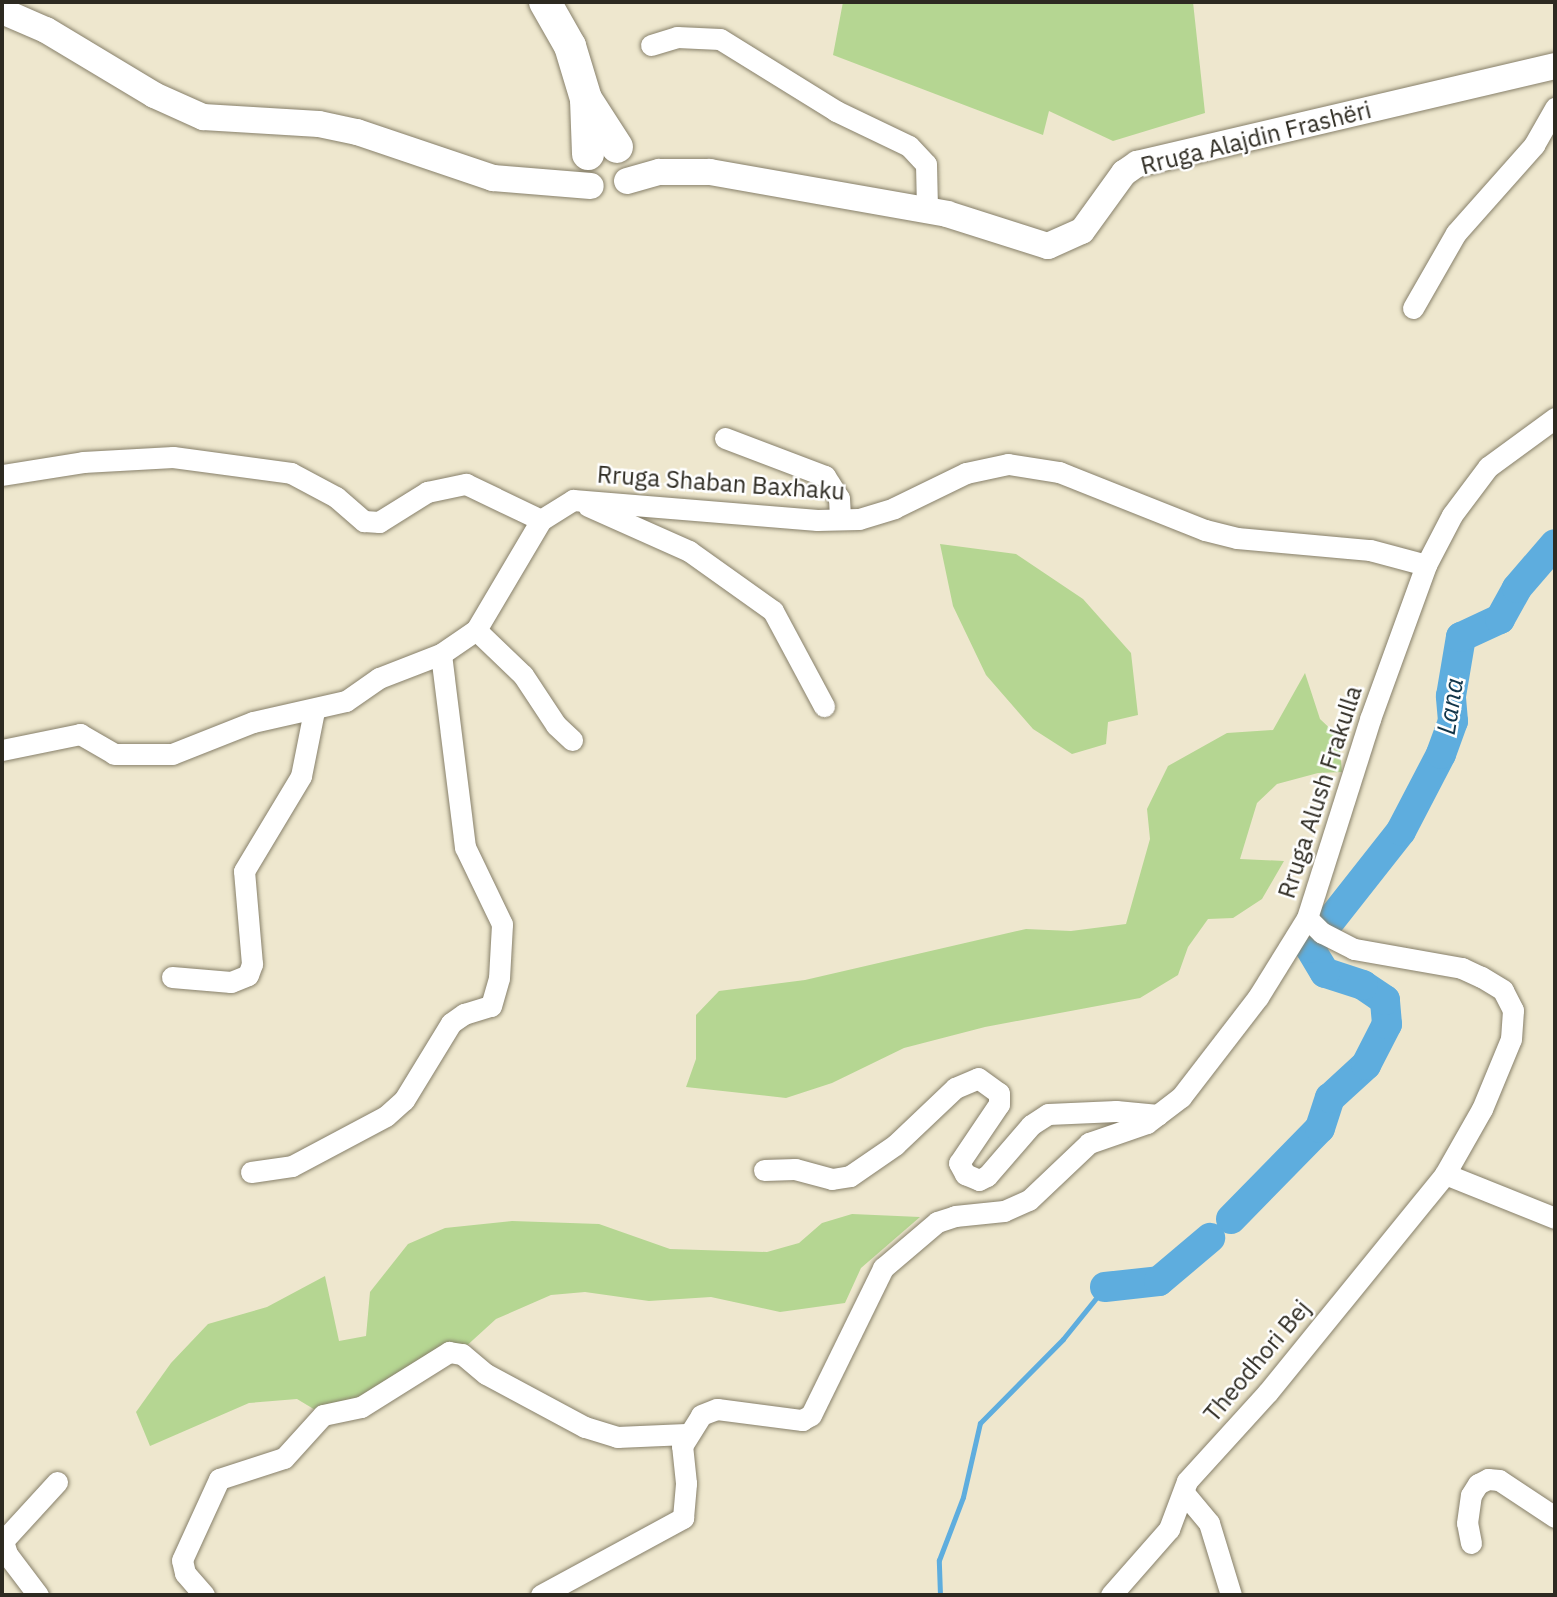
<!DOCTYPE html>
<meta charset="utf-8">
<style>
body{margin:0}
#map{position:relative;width:1557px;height:1597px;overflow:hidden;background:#eee7ce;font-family:"IBM Plex Sans",sans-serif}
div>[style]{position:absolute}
.green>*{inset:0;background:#b5d692}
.stream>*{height:5px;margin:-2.5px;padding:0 2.5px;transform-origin:2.5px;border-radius:2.5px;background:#5eadde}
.river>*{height:30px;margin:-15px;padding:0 15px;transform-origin:15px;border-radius:15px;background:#5eadde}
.roads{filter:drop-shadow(0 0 2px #87806a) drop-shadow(0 0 2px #87806a)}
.minor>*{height:21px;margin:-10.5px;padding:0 10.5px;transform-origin:10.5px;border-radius:10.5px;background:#fff}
.major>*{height:26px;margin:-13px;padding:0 13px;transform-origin:13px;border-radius:13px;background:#fff}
.highway>*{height:32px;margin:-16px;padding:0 16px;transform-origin:16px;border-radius:16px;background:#fff}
span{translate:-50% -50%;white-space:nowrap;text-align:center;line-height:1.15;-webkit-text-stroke:5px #fff;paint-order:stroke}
.street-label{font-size:24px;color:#2d2a21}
.water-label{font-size:26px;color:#113549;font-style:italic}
.frame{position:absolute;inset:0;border:4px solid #2d2a21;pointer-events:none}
</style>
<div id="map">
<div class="green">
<i style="clip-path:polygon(843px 2px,1193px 2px,1205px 113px,1113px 141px,1049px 111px,1043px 135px,833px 55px)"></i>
<i style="clip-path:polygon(940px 544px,1016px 554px,1083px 599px,1131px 653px,1138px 715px,1108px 722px,1106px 744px,1072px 754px,1033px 729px,986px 675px,953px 606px)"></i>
<i style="clip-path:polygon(1305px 673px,1320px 719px,1339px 737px,1342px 772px,1318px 773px,1277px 784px,1257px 803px,1240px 859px,1284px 861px,1262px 899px,1233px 918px,1208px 919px,1188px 947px,1178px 975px,1140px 998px,985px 1027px,904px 1048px,832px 1083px,786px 1098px,686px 1087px,696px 1059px,696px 1015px,719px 991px,805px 980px,1026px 929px,1071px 931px,1126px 924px,1150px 839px,1147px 809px,1168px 766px,1227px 733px,1273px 730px)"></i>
<i style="clip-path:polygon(852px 1214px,920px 1217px,861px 1268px,845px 1303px,780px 1312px,711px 1297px,649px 1301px,585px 1292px,551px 1295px,496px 1319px,451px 1360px,354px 1420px,327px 1417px,297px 1399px,249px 1403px,150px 1446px,136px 1412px,171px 1363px,208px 1324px,267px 1307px,325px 1276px,339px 1341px,366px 1336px,370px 1292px,408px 1244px,445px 1228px,512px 1221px,599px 1224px,670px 1249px,767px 1252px,799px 1243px,822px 1223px)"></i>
</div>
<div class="stream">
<i style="left:940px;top:1595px;width:35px;rotate:-92deg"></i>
<i style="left:939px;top:1560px;width:67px;rotate:-69.1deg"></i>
<i style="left:963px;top:1497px;width:76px;rotate:-77.1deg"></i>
<i style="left:980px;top:1423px;width:118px;rotate:-45.3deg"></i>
<i style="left:1063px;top:1339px;width:67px;rotate:-51.1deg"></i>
</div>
<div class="river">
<i style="left:1331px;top:920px;width:113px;rotate:-51.8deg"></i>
<i style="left:1401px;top:831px;width:87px;rotate:-62.5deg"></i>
<i style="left:1441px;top:754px;width:35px;rotate:-70deg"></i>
<i style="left:1453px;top:721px;width:25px;rotate:-95deg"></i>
<i style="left:1451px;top:696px;width:60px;rotate:-80.4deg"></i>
<i style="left:1461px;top:637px;width:43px;rotate:-24.8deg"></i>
<i style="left:1500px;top:619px;width:35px;rotate:-61deg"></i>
<i style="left:1517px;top:588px;width:58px;rotate:-49.2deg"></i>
<i style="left:1231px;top:1219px;width:127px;rotate:-45.6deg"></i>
<i style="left:1320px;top:1128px;width:32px;rotate:-72deg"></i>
<i style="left:1330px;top:1098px;width:49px;rotate:-42.5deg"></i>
<i style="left:1366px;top:1065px;width:46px;rotate:-62.9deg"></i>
<i style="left:1387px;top:1024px;width:24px;rotate:-95deg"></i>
<i style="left:1385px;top:1000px;width:27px;rotate:-146deg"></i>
<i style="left:1363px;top:985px;width:40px;rotate:-162deg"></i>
<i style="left:1325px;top:973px;width:29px;rotate:-121deg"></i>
<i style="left:1310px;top:948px;width:4px;rotate:-45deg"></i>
<i style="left:1105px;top:1287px;width:54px;rotate:-6.3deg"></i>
<i style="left:1159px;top:1281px;width:67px;rotate:-40.1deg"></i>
</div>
<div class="roads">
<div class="minor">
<i style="left:651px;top:45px;width:27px;rotate:-17deg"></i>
<i style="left:677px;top:37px;width:43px;rotate:2.7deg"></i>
<i style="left:720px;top:39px;width:137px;rotate:31.8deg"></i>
<i style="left:836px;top:111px;width:81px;rotate:25.6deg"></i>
<i style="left:909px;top:146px;width:25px;rotate:47deg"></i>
<i style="left:926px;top:164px;width:45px;rotate:88.7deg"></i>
<i style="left:1413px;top:308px;width:86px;rotate:-60.2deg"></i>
<i style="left:1456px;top:233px;width:118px;rotate:-48.4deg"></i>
<i style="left:1534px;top:145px;width:43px;rotate:-60.4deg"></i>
<i style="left:725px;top:438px;width:107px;rotate:20.8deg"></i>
<i style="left:825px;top:476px;width:26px;rotate:58deg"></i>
<i style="left:839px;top:498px;width:21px;rotate:87deg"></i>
<i style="left:2px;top:475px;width:82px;rotate:-9.1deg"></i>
<i style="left:83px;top:462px;width:90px;rotate:-3.2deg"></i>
<i style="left:173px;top:457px;width:119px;rotate:7.7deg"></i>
<i style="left:291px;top:473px;width:51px;rotate:28.1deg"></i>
<i style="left:336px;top:497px;width:37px;rotate:41deg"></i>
<i style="left:364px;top:521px;width:15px;rotate:4deg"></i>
<i style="left:379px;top:522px;width:57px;rotate:-32deg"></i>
<i style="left:427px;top:492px;width:40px;rotate:-12deg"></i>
<i style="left:466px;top:484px;width:83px;rotate:25.6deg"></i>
<i style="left:588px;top:506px;width:111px;rotate:24deg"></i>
<i style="left:689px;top:551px;width:103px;rotate:35.5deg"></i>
<i style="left:773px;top:611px;width:108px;rotate:61.8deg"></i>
<i style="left:476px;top:630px;width:65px;rotate:43.8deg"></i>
<i style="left:523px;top:675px;width:60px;rotate:56.6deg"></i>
<i style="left:556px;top:725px;width:22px;rotate:43deg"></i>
<i style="left:2px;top:750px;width:80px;rotate:-11.6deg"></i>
<i style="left:80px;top:734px;width:39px;rotate:30deg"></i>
<i style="left:114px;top:754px;width:58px"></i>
<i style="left:172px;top:754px;width:87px;rotate:-21.6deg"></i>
<i style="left:253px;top:722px;width:95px;rotate:-12.7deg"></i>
<i style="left:346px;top:701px;width:40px;rotate:-34.9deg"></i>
<i style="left:379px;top:678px;width:66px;rotate:-21.2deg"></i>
<i style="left:441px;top:654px;width:42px;rotate:-34.4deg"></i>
<i style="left:476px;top:630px;width:128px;rotate:-59.4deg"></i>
<i style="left:541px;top:520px;width:38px;rotate:-32deg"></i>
<i style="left:573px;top:500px;width:245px;rotate:4.7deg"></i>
<i style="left:817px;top:520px;width:42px;rotate:-1.4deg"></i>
<i style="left:859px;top:519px;width:37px;rotate:-17deg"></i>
<i style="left:894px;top:508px;width:80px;rotate:-25.9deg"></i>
<i style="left:966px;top:473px;width:43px;rotate:-12.1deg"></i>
<i style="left:1008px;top:464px;width:52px;rotate:8.9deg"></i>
<i style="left:1059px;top:472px;width:157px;rotate:21.7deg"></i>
<i style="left:1205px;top:530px;width:33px;rotate:14deg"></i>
<i style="left:1237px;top:538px;width:134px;rotate:5.2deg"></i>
<i style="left:1370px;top:550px;width:58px;rotate:15deg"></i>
<i style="left:172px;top:977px;width:59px;rotate:4.8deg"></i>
<i style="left:231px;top:982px;width:18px;rotate:-22deg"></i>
<i style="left:248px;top:975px;width:12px;rotate:-70deg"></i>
<i style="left:252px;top:964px;width:93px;rotate:-94.9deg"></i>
<i style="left:244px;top:871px;width:111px;rotate:-59deg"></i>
<i style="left:301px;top:776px;width:66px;rotate:-78.7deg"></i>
<i style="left:764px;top:1170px;width:31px;rotate:-2deg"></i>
<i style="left:795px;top:1169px;width:38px;rotate:15deg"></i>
<i style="left:832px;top:1179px;width:18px;rotate:-9deg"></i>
<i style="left:850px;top:1176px;width:55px;rotate:-34.6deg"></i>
<i style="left:895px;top:1145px;width:83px;rotate:-43.5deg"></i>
<i style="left:955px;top:1088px;width:25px;rotate:-23deg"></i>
<i style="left:978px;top:1078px;width:26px;rotate:36deg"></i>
<i style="left:999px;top:1093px;width:11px;rotate:90deg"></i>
<i style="left:999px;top:1104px;width:71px;rotate:124.1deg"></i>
<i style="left:959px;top:1163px;width:13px;rotate:61deg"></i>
<i style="left:965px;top:1174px;width:15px;rotate:23deg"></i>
<i style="left:979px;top:1180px;width:9px;rotate:-27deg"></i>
<i style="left:987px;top:1176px;width:67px;rotate:-49.2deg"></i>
<i style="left:1031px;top:1125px;width:20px;rotate:-33deg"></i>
<i style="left:1048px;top:1114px;width:68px;rotate:-2.5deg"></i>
<i style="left:1116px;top:1111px;width:42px;rotate:5.4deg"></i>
<i style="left:251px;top:1172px;width:41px;rotate:-8.3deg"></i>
<i style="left:292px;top:1166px;width:106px;rotate:-28deg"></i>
<i style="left:386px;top:1116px;width:24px;rotate:-42deg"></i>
<i style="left:404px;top:1100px;width:90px;rotate:-58.6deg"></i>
<i style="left:451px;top:1023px;width:16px;rotate:-35deg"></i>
<i style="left:464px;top:1014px;width:28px;rotate:-17deg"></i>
<i style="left:491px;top:1006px;width:29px;rotate:-74deg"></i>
<i style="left:499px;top:978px;width:54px;rotate:-86.8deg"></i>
<i style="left:502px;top:924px;width:85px;rotate:-115.7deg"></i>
<i style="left:465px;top:847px;width:194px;rotate:-97.1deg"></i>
<i style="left:1445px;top:1174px;width:118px;rotate:21.8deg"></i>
<i style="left:1184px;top:1493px;width:39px;rotate:50deg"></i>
<i style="left:1209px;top:1523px;width:75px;rotate:73deg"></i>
<i style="left:1471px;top:1543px;width:20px;rotate:-101deg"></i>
<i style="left:1467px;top:1523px;width:28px;rotate:-82deg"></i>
<i style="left:1471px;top:1495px;width:13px;rotate:-58deg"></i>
<i style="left:1478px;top:1484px;width:11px;rotate:-27deg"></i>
<i style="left:1488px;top:1479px;width:11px;rotate:5deg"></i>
<i style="left:1499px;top:1480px;width:67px;rotate:33.5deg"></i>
<i style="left:38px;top:1595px;width:51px;rotate:-127.1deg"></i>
<i style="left:7px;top:1554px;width:14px;rotate:-107deg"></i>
<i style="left:3px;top:1541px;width:80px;rotate:-47.5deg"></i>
<i style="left:204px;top:1595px;width:29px;rotate:-131deg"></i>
<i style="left:185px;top:1573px;width:13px;rotate:-103deg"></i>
<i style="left:182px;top:1560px;width:89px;rotate:-65.4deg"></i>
<i style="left:219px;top:1479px;width:68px;rotate:-17.9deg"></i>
<i style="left:284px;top:1458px;width:58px;rotate:-47.8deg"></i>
<i style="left:323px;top:1415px;width:39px;rotate:-12deg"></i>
<i style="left:361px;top:1407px;width:104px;rotate:-32deg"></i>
<i style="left:449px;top:1352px;width:13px;rotate:9deg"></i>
<i style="left:462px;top:1354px;width:31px;rotate:40deg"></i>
<i style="left:486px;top:1374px;width:112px;rotate:28.2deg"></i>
<i style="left:585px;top:1427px;width:34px;rotate:17deg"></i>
<i style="left:617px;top:1437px;width:69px;rotate:-2.5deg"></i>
<i style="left:541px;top:1595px;width:162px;rotate:-28.5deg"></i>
<i style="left:683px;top:1518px;width:35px;rotate:-85deg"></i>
<i style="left:686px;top:1483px;width:37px;rotate:-96deg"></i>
<i style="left:682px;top:1446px;width:36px;rotate:-58deg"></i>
<i style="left:701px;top:1415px;width:17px;rotate:-21deg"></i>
<i style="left:717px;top:1409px;width:86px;rotate:7.4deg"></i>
<i style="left:802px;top:1420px;width:10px;rotate:-29deg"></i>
<i style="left:811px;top:1415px;width:164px;rotate:-63.9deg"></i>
<i style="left:883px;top:1268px;width:71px;rotate:-40.4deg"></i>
<i style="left:937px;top:1222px;width:19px;rotate:-18deg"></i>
<i style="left:955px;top:1216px;width:49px;rotate:-5.8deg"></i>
<i style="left:1004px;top:1211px;width:27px;rotate:-24deg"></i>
<i style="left:1029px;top:1200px;width:83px;rotate:-43.5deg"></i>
<i style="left:1089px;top:1143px;width:61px;rotate:-19deg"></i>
<i style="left:1147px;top:1123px;width:43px;rotate:-37.4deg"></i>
<i style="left:1181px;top:1097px;width:126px;rotate:-52.4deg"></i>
<i style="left:1258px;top:997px;width:93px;rotate:-58.2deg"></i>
<i style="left:1307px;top:918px;width:209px;rotate:-72.4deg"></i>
<i style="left:1370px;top:719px;width:164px;rotate:-70deg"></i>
<i style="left:1426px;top:565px;width:56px;rotate:-62.5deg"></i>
<i style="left:1452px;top:515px;width:60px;rotate:-53.1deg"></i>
<i style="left:1488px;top:467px;width:83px;rotate:-36.2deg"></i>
<i style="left:1111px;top:1595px;width:88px;rotate:-48.7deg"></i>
<i style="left:1169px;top:1529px;width:51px;rotate:-69.4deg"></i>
<i style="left:1187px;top:1481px;width:120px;rotate:-47.7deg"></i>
<i style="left:1268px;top:1392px;width:281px;rotate:-50.9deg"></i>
<i style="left:1445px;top:1174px;width:75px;rotate:-60.4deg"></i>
<i style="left:1482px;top:1109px;width:76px;rotate:-67.5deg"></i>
<i style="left:1511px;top:1039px;width:29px;rotate:-86deg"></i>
<i style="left:1513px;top:1010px;width:22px;rotate:-117deg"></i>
<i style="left:1503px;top:990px;width:26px;rotate:-149deg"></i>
<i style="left:1481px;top:977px;width:21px;rotate:-155deg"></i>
<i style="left:1462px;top:968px;width:110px;rotate:-170deg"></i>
<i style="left:1354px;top:949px;width:36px;rotate:-153deg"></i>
<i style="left:1322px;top:933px;width:21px;rotate:-135deg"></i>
</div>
<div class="major">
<i style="left:2px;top:11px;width:48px;rotate:23.4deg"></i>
<i style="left:46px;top:30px;width:126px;rotate:31deg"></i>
<i style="left:154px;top:95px;width:54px;rotate:24.2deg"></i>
<i style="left:203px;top:117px;width:116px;rotate:3.5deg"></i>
<i style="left:319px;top:124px;width:39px;rotate:12deg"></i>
<i style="left:357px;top:132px;width:144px;rotate:18.7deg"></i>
<i style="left:493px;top:178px;width:98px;rotate:4.7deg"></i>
<i style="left:627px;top:181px;width:33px;rotate:-16deg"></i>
<i style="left:659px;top:172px;width:51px"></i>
<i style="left:710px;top:172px;width:241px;rotate:10deg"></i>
<i style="left:947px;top:214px;width:106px;rotate:17.6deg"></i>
<i style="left:1048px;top:246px;width:37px;rotate:-24deg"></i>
<i style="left:1082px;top:231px;width:72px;rotate:-54.1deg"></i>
<i style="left:1124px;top:173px;width:16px;rotate:-35deg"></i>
<i style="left:1137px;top:164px;width:429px;rotate:-13.2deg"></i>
</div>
<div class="highway">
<i style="left:545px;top:2px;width:51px;rotate:60.4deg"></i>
<i style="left:570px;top:46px;width:55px;rotate:73.2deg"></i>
<i style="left:588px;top:154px;width:55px;rotate:-92.1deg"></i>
<i style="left:586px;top:99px;width:57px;rotate:57.1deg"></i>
</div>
</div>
<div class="street-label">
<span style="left:1256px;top:138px;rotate:-14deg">Rruga Alajdin Frashëri</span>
<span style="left:721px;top:483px;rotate:4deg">Rruga Shaban Baxhaku</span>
<span style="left:1320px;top:792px;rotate:-72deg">Rruga Alush Frakulla</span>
<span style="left:1257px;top:1361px;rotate:-50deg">Theodhori Bej</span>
</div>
<div class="water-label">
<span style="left:1450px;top:706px;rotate:-81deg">Lana</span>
</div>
<div class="frame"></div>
</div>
